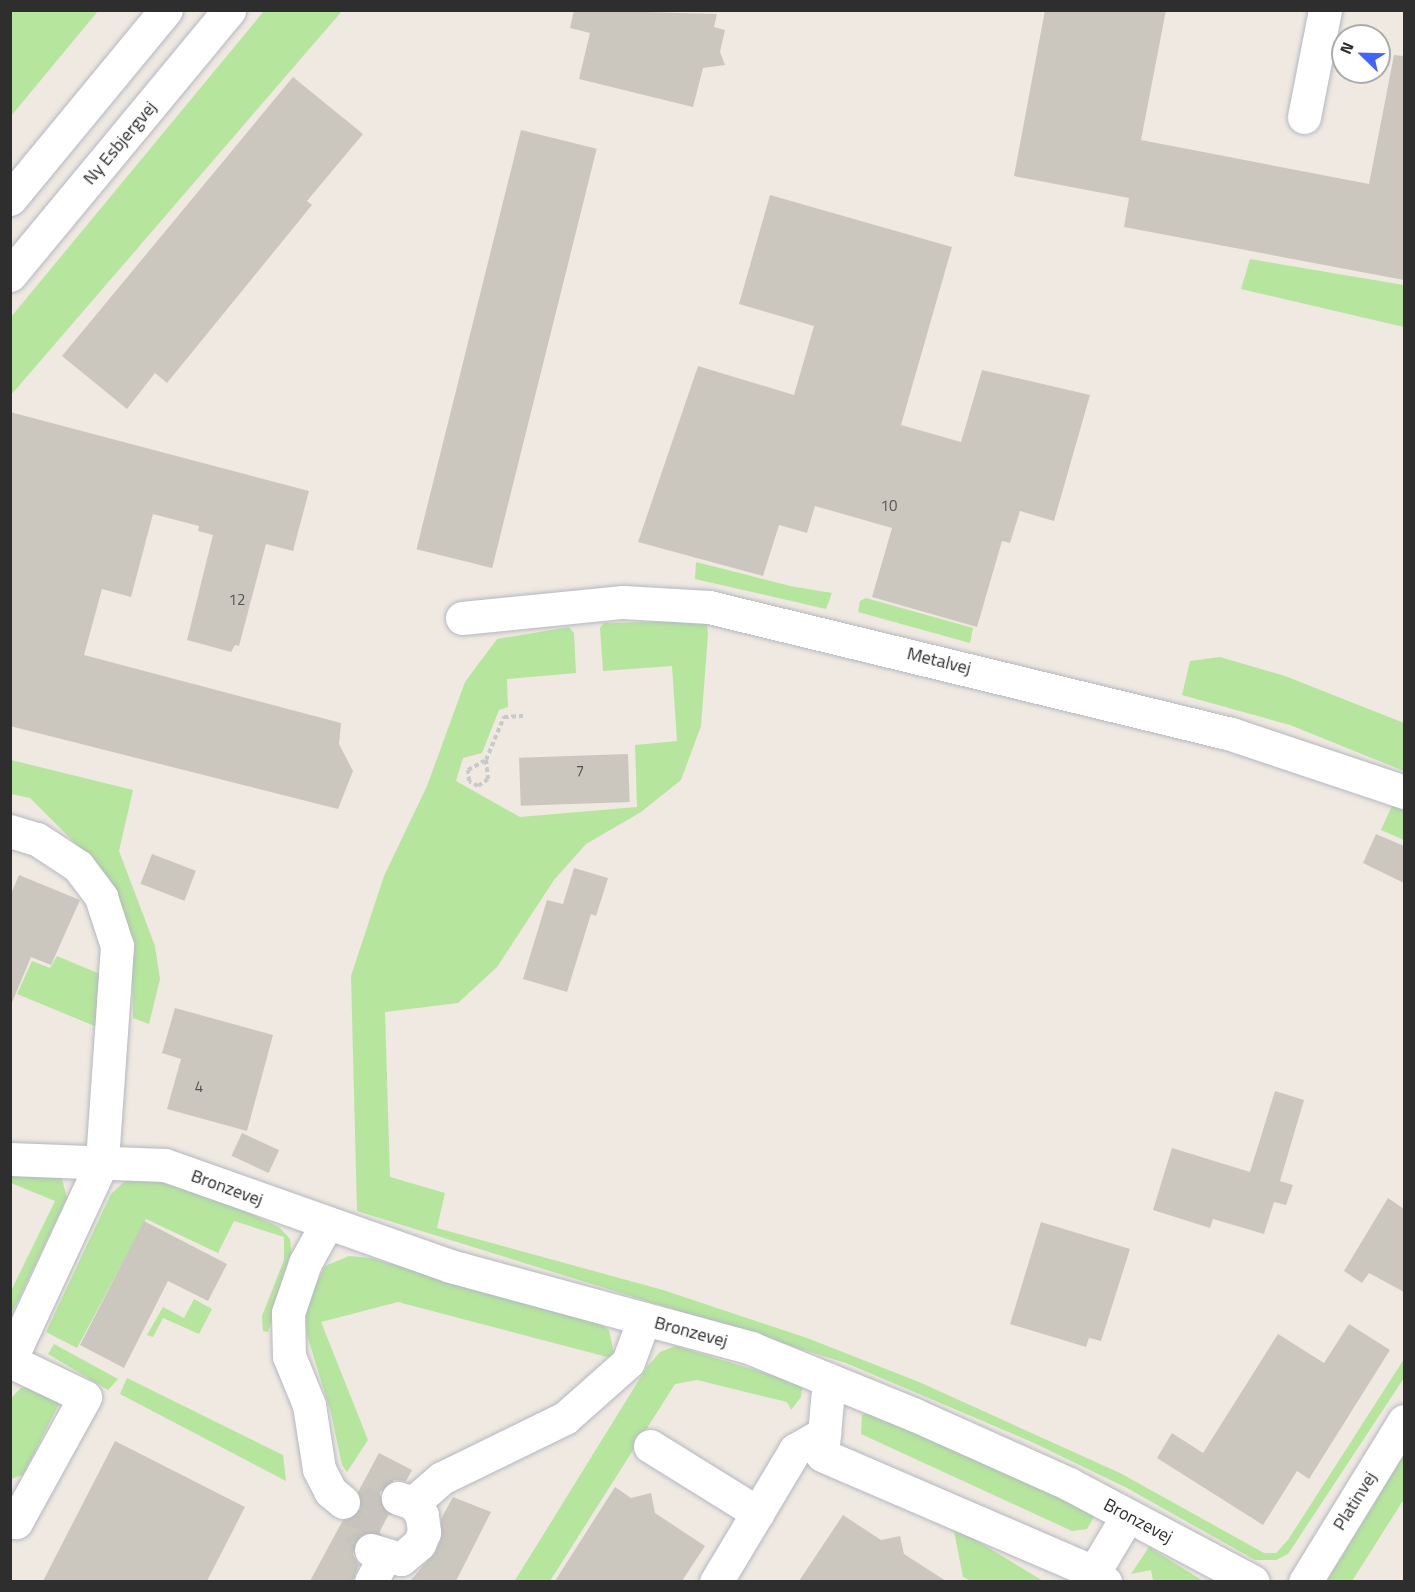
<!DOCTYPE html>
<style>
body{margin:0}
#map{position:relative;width:1415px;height:1592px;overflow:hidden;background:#efe9e1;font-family:"Titillium Web",sans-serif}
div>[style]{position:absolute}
.green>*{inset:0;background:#b6e59e}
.building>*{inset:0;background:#cbc7bf;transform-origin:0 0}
.minor-tunnel>*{height:33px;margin-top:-16.5px;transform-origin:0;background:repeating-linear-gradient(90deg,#c8c4bd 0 33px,transparent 0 49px)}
.path>*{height:4px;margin-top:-2px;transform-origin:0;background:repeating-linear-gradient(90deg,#c9c9c9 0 4.5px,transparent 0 7.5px)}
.roads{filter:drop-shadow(0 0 2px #b4b7c1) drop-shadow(0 0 2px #b4b7c1)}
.minor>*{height:33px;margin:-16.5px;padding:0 16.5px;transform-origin:16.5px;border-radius:16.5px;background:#fff}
span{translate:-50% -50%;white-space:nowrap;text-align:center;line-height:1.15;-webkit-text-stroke:4.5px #fff;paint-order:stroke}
.number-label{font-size:15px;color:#555452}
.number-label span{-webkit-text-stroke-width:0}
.street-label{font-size:18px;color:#2e2e2e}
.frame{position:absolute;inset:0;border:12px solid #2e2e2e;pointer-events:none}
.north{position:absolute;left:1331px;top:24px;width:60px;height:60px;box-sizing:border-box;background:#fff;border:2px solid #ababab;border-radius:50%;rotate:293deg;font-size:16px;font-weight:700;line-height:24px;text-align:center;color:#2e2e2e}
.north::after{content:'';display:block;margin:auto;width:21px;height:27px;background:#4264fb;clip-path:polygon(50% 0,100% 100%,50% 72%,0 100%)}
</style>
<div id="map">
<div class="green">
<i style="clip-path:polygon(10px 11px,98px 11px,11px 116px,10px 116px)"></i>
<i style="clip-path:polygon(264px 11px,342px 11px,11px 395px,11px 317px)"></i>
<i style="clip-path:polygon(1250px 259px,1404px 285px,1404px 327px,1241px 289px)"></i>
<i style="clip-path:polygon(696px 562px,790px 586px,832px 593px,826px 609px,695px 579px)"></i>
<i style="clip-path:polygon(866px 598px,973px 628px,970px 643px,858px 612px,860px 601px)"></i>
<i style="clip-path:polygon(695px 621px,707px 624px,708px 634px,701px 726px,681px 780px,641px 812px,586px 844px,554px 880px,497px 967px,458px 1003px,385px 1012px,390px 1177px,445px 1193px,437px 1228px,663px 1290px,807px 1338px,919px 1382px,1120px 1473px,1264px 1553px,1276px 1553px,1288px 1540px,1404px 1359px,1404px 1378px,1288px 1554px,1276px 1560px,1255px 1560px,1127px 1488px,1032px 1442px,846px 1363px,357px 1211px,351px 976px,384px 876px,427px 786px,465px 682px,497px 639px,569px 627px,574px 633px,576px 673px,507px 679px,508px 707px,499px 710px,482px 753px,463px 758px,456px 781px,520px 817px,637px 807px,635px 745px,677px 741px,672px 666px,603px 671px,600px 628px,604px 623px)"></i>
<i style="clip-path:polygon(1220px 657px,1285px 676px,1404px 723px,1404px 771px,1290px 725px,1182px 695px,1190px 661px)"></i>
<i style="clip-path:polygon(11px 760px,133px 790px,119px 851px,155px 946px,160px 979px,149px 1024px,133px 1018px,132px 965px,119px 909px,89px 857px,30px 798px,11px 794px)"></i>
<i style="clip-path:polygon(1392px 806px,1404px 810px,1404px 840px,1381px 830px)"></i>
<i style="clip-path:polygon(57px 956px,107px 977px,97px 1027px,17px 994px,32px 961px,50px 968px)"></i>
<i style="clip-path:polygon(11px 1168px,60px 1172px,67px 1198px,11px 1315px,11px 1291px,55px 1201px,11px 1183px)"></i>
<i style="clip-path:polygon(139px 1179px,164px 1183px,241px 1209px,279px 1227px,290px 1239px,292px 1258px,268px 1332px,263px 1331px,262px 1316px,284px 1260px,284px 1237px,234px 1221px,218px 1253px,146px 1219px,77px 1348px,46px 1332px,111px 1194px,125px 1181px)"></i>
<i style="clip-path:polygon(349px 1256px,371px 1258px,599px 1323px,609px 1330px,615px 1359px,398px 1302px,321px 1322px,368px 1440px,347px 1472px,342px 1465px,331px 1413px,307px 1335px,306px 1318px,310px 1297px,325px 1266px)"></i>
<i style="clip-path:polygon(194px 1299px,212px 1309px,199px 1334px,163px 1318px,153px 1337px,147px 1335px,163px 1307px,184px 1318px)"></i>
<i style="clip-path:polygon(54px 1344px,118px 1379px,108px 1390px,48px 1354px)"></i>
<i style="clip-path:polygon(676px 1346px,798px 1383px,802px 1388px,801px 1397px,791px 1410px,787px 1402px,697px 1380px,675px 1384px,550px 1581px,514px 1582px,647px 1367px,660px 1352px)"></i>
<i style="clip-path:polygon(127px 1378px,283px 1455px,286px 1481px,120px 1394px)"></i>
<i style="clip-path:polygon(35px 1387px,61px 1400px,23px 1475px,11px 1479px,10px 1399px,21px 1388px)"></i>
<i style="clip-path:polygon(873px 1412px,995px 1464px,1095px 1515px,1087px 1529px,1072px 1531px,861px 1434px,862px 1415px)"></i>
<i style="clip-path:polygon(1404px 1454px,1404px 1499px,1352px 1581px,1327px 1581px)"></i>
<i style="clip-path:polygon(953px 1526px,1043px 1581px,971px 1581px,963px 1577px)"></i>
<i style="clip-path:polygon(1149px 1547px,1203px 1581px,1153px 1581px,1151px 1570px,1131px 1574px)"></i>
</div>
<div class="building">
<i style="clip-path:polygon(574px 10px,717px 14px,714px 27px,725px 30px,720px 52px,725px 65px,703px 68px,693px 107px,579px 79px,590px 33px,570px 28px)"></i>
<i style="clip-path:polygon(1045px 10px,1166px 10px,1141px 140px,1369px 184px,1394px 55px,1404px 56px,1404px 280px,1124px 227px,1129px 198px,1014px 176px)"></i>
<i style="clip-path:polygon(293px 77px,363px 134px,307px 201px,312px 205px,167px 383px,155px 373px,127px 409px,62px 356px)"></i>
<i style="left:521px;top:130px;width:78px;height:432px;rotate:14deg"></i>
<i style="clip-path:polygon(770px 195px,952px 247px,901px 425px,961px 442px,982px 370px,1090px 395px,1054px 521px,1020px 511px,1010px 543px,1002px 541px,977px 627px,872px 597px,892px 528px,815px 506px,807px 533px,779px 525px,763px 576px,638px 542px,698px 366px,794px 395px,814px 326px,739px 304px)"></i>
<i style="clip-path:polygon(10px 412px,309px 491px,293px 551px,266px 544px,239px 646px,235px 645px,231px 652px,187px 640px,213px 535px,198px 531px,199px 526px,153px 514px,131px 597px,102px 589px,84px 655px,341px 723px,339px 744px,353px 771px,338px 809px,10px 726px)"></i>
<i style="left:628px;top:754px;width:48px;height:109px;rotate:88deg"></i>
<i style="clip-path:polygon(1376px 834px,1404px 846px,1404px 883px,1363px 863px)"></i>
<i style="left:152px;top:854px;width:47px;height:32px;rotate:21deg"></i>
<i style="clip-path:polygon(574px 868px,608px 878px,596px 916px,591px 914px,567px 992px,523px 979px,547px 900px,563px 904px)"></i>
<i style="clip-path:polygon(19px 875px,80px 900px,51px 965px,31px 957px,11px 1005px,10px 896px)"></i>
<i style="clip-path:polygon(175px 1008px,273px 1035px,247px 1131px,167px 1109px,181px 1059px,162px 1053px)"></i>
<i style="clip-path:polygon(1275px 1091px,1304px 1100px,1280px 1181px,1293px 1185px,1286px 1205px,1274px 1202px,1264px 1234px,1213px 1219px,1210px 1228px,1153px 1210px,1172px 1148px,1250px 1172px)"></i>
<i style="left:242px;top:1133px;width:41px;height:25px;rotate:25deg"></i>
<i style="clip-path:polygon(1388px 1198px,1404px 1209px,1404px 1292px,1369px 1273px,1362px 1283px,1344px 1271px)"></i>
<i style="clip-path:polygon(144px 1221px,227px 1264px,208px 1301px,168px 1281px,124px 1368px,80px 1345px)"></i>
<i style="clip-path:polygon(1041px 1222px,1130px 1249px,1101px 1341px,1089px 1338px,1086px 1347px,1010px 1324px)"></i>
<i style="clip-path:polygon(1349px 1324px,1390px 1350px,1309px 1479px,1297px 1471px,1263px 1525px,1157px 1458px,1172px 1433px,1203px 1453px,1278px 1334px,1324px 1363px)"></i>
<i style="clip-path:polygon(115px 1441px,245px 1507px,207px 1581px,43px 1581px)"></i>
<i style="clip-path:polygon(379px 1453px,412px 1470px,406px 1481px,394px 1480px,380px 1492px,380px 1502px,389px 1514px,379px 1533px,366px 1532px,353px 1544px,353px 1555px,359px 1564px,353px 1581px,310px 1581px,343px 1520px,358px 1514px,361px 1505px,358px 1492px)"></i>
<i style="clip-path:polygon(615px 1487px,631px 1498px,651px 1493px,655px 1513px,705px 1546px,682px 1581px,555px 1581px)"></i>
<i style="clip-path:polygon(453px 1497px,491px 1512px,456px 1581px,410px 1581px,436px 1551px,441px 1539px,441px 1519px)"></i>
<i style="clip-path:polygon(843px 1515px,881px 1540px,900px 1536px,904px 1554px,946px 1581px,799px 1581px)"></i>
</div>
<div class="minor-tunnel">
<i style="left:371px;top:1550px;width:23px;rotate:-119deg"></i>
<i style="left:360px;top:1530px;width:19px;rotate:-69deg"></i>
<i style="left:367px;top:1512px;width:21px;rotate:-45deg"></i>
<i style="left:382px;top:1497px;width:16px;rotate:4deg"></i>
</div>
<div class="path">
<i style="left:486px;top:760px;width:19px;rotate:84deg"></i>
<i style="left:488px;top:779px;width:12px;rotate:145deg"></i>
<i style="left:478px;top:786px;width:10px;rotate:-151deg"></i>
<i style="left:469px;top:781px;width:11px;rotate:-95deg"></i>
<i style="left:468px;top:770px;width:21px;rotate:-29deg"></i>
<i style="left:486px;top:760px;width:47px;rotate:-67.3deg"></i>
<i style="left:504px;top:717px;width:19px;rotate:-3deg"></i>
</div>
<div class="roads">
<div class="minor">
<i style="left:1304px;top:117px;width:109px;rotate:-78.9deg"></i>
<i style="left:10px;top:199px;width:245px;rotate:-50.5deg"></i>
<i style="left:10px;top:275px;width:344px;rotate:-50.4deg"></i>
<i style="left:462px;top:618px;width:162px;rotate:-5.7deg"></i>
<i style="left:623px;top:602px;width:86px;rotate:3.3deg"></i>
<i style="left:709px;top:607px;width:537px;rotate:13.67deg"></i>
<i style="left:1231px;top:734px;width:182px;rotate:18.5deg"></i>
<i style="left:10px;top:831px;width:28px;rotate:17deg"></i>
<i style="left:37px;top:839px;width:49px;rotate:33.4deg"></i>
<i style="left:78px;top:866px;width:39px;rotate:53deg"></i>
<i style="left:101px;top:897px;width:52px;rotate:71.9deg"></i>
<i style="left:117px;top:946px;width:217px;rotate:94deg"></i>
<i style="left:102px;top:1162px;width:218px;rotate:114.9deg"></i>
<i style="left:10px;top:1159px;width:155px;rotate:2.2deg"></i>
<i style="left:165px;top:1165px;width:302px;rotate:19.5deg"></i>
<i style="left:450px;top:1266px;width:312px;rotate:15.2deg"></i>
<i style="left:751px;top:1348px;width:177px;rotate:22.2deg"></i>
<i style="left:915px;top:1415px;width:169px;rotate:24.1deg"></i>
<i style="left:1069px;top:1484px;width:208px;rotate:28deg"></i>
<i style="left:326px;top:1225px;width:43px;rotate:118.9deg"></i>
<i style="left:305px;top:1263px;width:53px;rotate:108.8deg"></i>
<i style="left:288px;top:1313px;width:43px;rotate:88.7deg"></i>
<i style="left:289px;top:1356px;width:53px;rotate:67.8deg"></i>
<i style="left:309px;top:1405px;width:65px;rotate:81.1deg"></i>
<i style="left:319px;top:1469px;width:25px;rotate:63deg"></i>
<i style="left:330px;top:1491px;width:17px;rotate:40deg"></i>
<i style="left:10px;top:1361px;width:83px;rotate:25.6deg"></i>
<i style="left:85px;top:1397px;width:143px;rotate:118.9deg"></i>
<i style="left:16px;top:1522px;width:7px;rotate:-153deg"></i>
<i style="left:829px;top:1380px;width:75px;rotate:95.3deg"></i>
<i style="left:822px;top:1455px;width:296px;rotate:23.3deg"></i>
<i style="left:1094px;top:1572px;width:15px;rotate:42deg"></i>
<i style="left:650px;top:1446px;width:127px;rotate:31.8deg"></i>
<i style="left:413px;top:1503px;width:38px;rotate:-41deg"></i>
<i style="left:442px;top:1478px;width:137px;rotate:-26deg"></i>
<i style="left:565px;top:1418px;width:84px;rotate:-41.6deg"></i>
<i style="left:628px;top:1362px;width:46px;rotate:-69.6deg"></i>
<i style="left:371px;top:1550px;width:31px;rotate:17deg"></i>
<i style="left:401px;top:1559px;width:23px;rotate:-40deg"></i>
<i style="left:419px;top:1544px;width:13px;rotate:-67deg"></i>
<i style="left:424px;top:1532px;width:17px;rotate:-97deg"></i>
<i style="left:422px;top:1515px;width:15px;rotate:-127deg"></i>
<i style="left:413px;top:1503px;width:16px;rotate:-162deg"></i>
<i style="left:1094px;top:1572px;width:66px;rotate:-59.2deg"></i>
<i style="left:371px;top:1582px;width:29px;rotate:-63deg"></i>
<i style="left:716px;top:1582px;width:154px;rotate:-59.1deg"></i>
<i style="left:795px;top:1450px;width:34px;rotate:-30deg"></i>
<i style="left:1305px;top:1582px;width:189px;rotate:-58.4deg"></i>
</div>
</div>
<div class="number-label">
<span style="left:889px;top:506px">10</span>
<span style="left:237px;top:600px">12</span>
<span style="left:580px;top:771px">7</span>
<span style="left:199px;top:1087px">4</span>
</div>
<div class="street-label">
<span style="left:120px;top:143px;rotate:-50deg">Ny Esbjergvej</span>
<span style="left:939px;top:661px;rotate:14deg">Metalvej</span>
<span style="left:227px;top:1188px;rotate:20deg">Bronzevej</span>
<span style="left:691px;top:1332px;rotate:15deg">Bronzevej</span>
<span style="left:1355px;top:1501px;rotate:-58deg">Platinvej</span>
<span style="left:1138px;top:1521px;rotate:28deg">Bronzevej</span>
</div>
<div class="frame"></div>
<div class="north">N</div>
</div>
